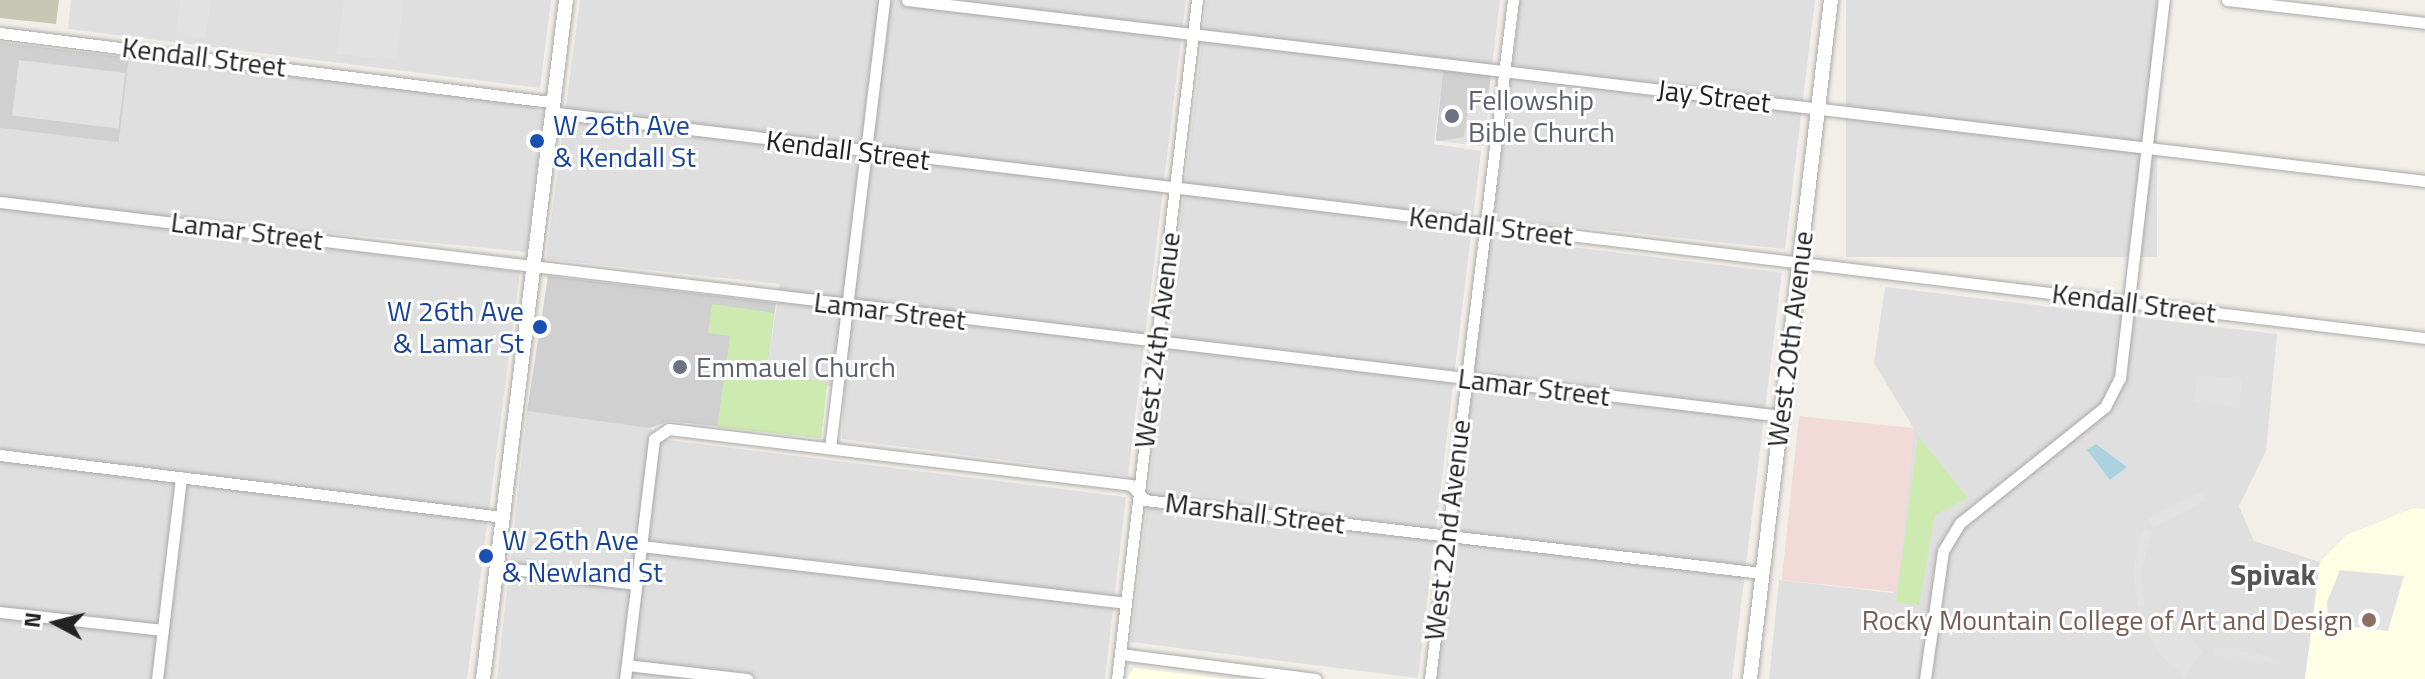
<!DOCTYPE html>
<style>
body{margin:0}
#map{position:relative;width:2425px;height:679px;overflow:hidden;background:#f2efe9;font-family:"Titillium Web",sans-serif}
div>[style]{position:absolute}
.residential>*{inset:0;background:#e0dfdf;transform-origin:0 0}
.commercial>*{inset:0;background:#f2dad9;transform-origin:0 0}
.education>*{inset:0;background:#ffffe5}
.religious>*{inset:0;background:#d0d0d0;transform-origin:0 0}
.construction>*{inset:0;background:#c7c7b4}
.grass>*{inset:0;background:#cdebb0}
.parking>*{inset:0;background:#e2e2e2;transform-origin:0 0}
.water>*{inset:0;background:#aad3df}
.roads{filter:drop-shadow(0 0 2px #a9a9a9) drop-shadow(0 0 2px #a9a9a9)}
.minor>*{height:11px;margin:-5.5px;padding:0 5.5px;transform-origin:5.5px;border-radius:5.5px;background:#fff}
.tertiary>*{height:14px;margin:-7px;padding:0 7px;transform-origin:7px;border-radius:7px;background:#fff}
.dots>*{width:22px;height:22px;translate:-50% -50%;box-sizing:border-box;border:4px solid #fff;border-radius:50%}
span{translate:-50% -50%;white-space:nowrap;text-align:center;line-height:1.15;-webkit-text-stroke:6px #fff;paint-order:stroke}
.street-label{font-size:28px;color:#222}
.worship-label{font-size:28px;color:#5b616d}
.left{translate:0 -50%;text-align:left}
.transit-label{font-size:28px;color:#164399}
.right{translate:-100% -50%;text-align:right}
.education-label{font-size:28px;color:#785e54}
.neighbourhood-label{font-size:30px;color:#555;font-weight:700}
.north{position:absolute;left:16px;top:583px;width:80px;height:80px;-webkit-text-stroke:6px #fff;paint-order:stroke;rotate:277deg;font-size:22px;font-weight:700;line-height:32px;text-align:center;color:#222}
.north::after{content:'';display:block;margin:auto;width:28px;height:36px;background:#222;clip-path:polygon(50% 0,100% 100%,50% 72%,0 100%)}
</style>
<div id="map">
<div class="residential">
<i style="clip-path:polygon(71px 0,551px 0,540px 88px,68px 29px)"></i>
<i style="clip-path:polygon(580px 0,1186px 0,1128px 476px,842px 439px,844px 389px,766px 374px,780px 284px,546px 259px)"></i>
<i style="clip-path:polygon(1207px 0,1500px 0,1491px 76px,1443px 72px,1434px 144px,1481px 151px,1418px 678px,1131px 642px)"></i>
<i style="clip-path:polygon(1520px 0,1815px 0,1785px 249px,1494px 218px)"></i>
<i style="left:1846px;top:0;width:311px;height:257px"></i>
<i style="clip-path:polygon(129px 57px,529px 103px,543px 114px,527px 252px,0 201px,0 127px,118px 139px)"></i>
<i style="clip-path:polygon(0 208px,520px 272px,467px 679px,0 679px)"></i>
<i style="left:1490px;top:237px;width:294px;height:445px;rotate:7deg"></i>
<i style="clip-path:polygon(1885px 287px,2277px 334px,2266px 451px,2239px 506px,2254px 541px,2320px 562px,2305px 679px,1769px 679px,1779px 580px,1893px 593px,1914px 429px,1874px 363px)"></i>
<i style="clip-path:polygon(527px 411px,646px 425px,667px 440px,1126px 497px,1105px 679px,497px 679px)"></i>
</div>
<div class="commercial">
<i style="left:1799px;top:416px;width:116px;height:165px;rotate:6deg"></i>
</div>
<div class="education">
<i style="clip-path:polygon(2414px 508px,2425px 509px,2425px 679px,2305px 679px,2320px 562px,2347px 535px)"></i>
<i style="clip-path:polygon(1134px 668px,1226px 679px,1126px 679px)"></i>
</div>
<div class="religious">
<i style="left:0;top:42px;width:130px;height:85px;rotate:7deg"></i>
<i style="left:1443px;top:71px;width:48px;height:70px;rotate:6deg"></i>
<i style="clip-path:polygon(548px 276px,776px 303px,766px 374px,827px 382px,821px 438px,670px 421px,650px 428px,527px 411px)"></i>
</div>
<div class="construction">
<i style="clip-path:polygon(0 0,59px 0,56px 24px,0 18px)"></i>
</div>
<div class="grass">
<i style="clip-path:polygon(712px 304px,774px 313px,766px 374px,827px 382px,821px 438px,717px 427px,730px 336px,708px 333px)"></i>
<i style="clip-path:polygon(1918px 436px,1968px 498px,1935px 515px,1919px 605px,1896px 602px)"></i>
</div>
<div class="parking">
<i style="clip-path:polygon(180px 0,211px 0,205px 38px,176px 34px)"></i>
<i style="clip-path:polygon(344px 0,404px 0,396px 60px,337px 54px)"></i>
<i style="left:19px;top:60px;width:107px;height:56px;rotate:7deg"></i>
<i style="clip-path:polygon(1469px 99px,1489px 102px,1484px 146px,1440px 141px,1464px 137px)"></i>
<i style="left:2197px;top:375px;width:45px;height:27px;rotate:5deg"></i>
<i style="left:2202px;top:492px;width:9px;height:61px;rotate:63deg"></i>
<i style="clip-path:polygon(2142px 529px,2152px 532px,2141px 572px,2145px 605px,2138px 607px,2133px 572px)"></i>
<i style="clip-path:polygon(2340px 570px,2404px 576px,2388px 631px,2328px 624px,2327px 602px)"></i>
<i style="clip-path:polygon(2169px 612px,2202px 651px,2185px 677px,2162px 657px,2144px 626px)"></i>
<i style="clip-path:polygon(2223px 647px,2273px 658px,2281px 664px,2214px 656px,2212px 648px)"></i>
</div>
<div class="water">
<i style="clip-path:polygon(2096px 444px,2127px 467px,2110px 480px,2087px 450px)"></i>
</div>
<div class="roads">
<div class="minor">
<i style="left:907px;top:0;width:1529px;rotate:6.8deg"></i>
<i style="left:2227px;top:0;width:199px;rotate:6.6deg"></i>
<i style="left:0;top:33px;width:554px;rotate:7.15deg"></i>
<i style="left:557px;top:113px;width:1882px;rotate:6.87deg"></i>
<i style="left:0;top:202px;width:1794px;rotate:6.85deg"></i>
<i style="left:830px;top:448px;width:451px;rotate:-83.1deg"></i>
<i style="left:0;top:455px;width:507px;rotate:7.03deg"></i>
<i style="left:641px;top:546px;width:487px;rotate:6.7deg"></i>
<i style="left:497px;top:567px;width:140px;rotate:7deg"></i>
<i style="left:0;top:612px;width:163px;rotate:6.3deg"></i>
<i style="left:1120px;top:654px;width:197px;rotate:7.3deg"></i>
<i style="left:627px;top:665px;width:121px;rotate:6.7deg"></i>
<i style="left:157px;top:679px;width:203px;rotate:-83.2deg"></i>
<i style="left:625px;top:679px;width:242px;rotate:-83.1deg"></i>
<i style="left:654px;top:439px;width:18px;rotate:-34deg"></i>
<i style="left:669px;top:429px;width:465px;rotate:6.9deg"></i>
<i style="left:1131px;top:485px;width:21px;rotate:47deg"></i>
<i style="left:1145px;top:500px;width:621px;rotate:6.75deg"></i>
<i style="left:1117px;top:679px;width:684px;rotate:-83.28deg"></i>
<i style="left:1430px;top:679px;width:684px;rotate:-83.03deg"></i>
<i style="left:1925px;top:679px;width:129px;rotate:-82deg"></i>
<i style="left:1943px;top:551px;width:33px;rotate:-59deg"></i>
<i style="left:1960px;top:523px;width:186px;rotate:-38.7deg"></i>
<i style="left:2105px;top:407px;width:33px;rotate:-63deg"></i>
<i style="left:2120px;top:378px;width:381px;rotate:-83.4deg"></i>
</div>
<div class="tertiary">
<i style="left:483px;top:679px;width:684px;rotate:-83.03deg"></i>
<i style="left:1750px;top:679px;width:684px;rotate:-83.2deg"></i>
</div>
</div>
<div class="dots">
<i style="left:1452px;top:116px;background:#6b7280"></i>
<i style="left:537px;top:141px;background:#1a4fb4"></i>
<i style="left:540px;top:327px;background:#1a4fb4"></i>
<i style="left:680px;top:367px;background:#6b7280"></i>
<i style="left:486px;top:556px;background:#1a4fb4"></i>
<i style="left:2369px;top:620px;background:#8d6e63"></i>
</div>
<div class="street-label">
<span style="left:204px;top:57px;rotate:7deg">Kendall Street</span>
<span style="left:1714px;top:96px;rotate:7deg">Jay Street</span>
<span style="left:848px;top:150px;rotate:7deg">Kendall Street</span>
<span style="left:1491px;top:226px;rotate:7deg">Kendall Street</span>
<span style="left:247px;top:231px;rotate:7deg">Lamar Street</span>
<span style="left:2134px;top:303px;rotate:7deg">Kendall Street</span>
<span style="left:890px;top:311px;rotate:7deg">Lamar Street</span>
<span style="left:1790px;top:339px;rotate:-83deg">West 20th Avenue</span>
<span style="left:1157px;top:340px;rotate:-83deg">West 24th Avenue</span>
<span style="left:1534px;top:387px;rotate:7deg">Lamar Street</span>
<span style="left:1255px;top:513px;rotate:7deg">Marshall Street</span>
<span style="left:1447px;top:530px;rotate:-83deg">West 22nd Avenue</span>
</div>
<div class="worship-label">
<span class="left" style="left:1468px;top:116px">Fellowship<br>Bible Church</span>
<span class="left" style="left:696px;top:367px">Emmauel Church</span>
</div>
<div class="transit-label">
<span class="left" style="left:553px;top:141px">W 26th Ave<br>&amp; Kendall St</span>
<span class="right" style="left:524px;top:327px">W 26th Ave<br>&amp; Lamar St</span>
<span class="left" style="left:502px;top:556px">W 26th Ave<br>&amp; Newland St</span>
</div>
<div class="education-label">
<span class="right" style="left:2353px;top:620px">Rocky Mountain College of Art and Design</span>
</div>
<div class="neighbourhood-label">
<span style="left:2273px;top:574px">Spivak</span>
</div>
<div class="north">N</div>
</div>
